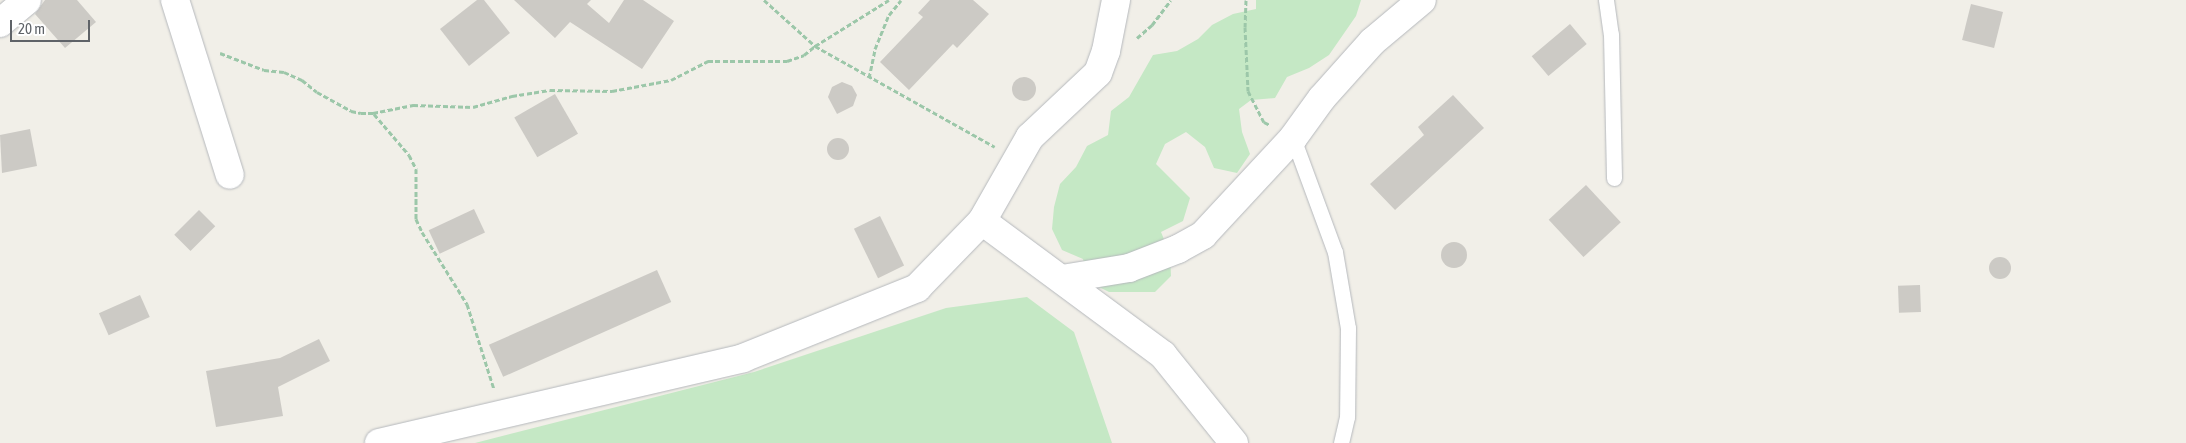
<!DOCTYPE html>
<style>
body{margin:0}
#map{position:relative;width:2186px;height:443px;overflow:hidden;background:#f1efe8;font-family:"Asap Condensed",sans-serif}
div>[style]{position:absolute}
.green>*{inset:0;background:#c5e8c5}
.building>*{inset:0;background:#cccac5;transform-origin:0 0}
.round{border-radius:50%}
.path>*{height:3px;margin-top:-1.5px;transform-origin:0;background:repeating-linear-gradient(90deg,#9cc7a9 0 5px,transparent 0 7.5px)}
.roads{filter:drop-shadow(0 0 1px #b5b8bc) drop-shadow(0 0 1px #b5b8bc)}
.service>*{height:15px;margin:-7.5px;padding:0 7.5px;transform-origin:7.5px;border-radius:7.5px;background:#fff}
.minor>*{height:28px;margin:-14px;padding:0 14px;transform-origin:14px;border-radius:14px;background:#fff}
span{translate:-50% -50%;white-space:nowrap;text-align:center;line-height:1.15;-webkit-text-stroke:5px #fff;paint-order:stroke}
.scale{position:absolute;left:10px;top:20px;width:80px;height:22px;box-sizing:border-box;border:2px solid #5f6368;border-top:0;padding-left:6px;font-size:15px;line-height:18px;white-space:nowrap;color:#5f6368;-webkit-text-stroke:4px #fff;paint-order:stroke}
</style>
<div id="map">
<div class="green">
<i style="clip-path:polygon(1256px 0,1361px 0,1356px 16px,1329px 55px,1309px 68px,1287px 77px,1275px 98px,1251px 100px,1239px 109px,1242px 132px,1250px 154px,1237px 173px,1214px 168px,1205px 147px,1186px 132px,1165px 144px,1156px 164px,1190px 198px,1183px 221px,1161px 232px,1170px 254px,1171px 276px,1155px 292px,1109px 292px,1089px 282px,1083px 259px,1062px 250px,1052px 229px,1054px 207px,1060px 184px,1076px 167px,1087px 146px,1108px 135px,1111px 111px,1129px 97px,1153px 55px,1177px 51px,1198px 39px,1212px 25px,1233px 14px,1256px 9px)"></i>
<i style="clip-path:polygon(1027px 297px,1074px 332px,1112px 443px,475px 443px,754px 372px,946px 308px)"></i>
</div>
<div class="building">
<i style="clip-path:polygon(45px 0,77px 0,96px 22px,65px 48px,35px 14px)"></i>
<i style="clip-path:polygon(477px 0,484px 0,510px 33px,469px 66px,440px 29px)"></i>
<i style="clip-path:polygon(514px 0,591px 0,587px 4px,609px 23px,624px 0,643px 0,674px 21px,642px 69px,570px 22px,555px 38px)"></i>
<i style="clip-path:polygon(930px 0,973px 0,989px 14px,957px 48px,953px 44px,909px 90px,880px 62px,923px 17px,918px 13px)"></i>
<i style="left:1971px;top:4px;width:33px;height:37px;rotate:14deg"></i>
<i style="left:1570px;top:24px;width:26px;height:50px;rotate:50deg"></i>
<i class="round" style="left:1012px;top:77px;width:24px;height:24px"></i>
<i style="clip-path:polygon(842px 82px,852px 86px,857px 95px,853px 106px,837px 114px,828px 97px,832px 87px)"></i>
<i style="left:555px;top:94px;width:46px;height:47px;rotate:60deg"></i>
<i style="clip-path:polygon(1453px 95px,1484px 128px,1395px 210px,1370px 184px,1424px 135px,1418px 127px)"></i>
<i style="clip-path:polygon(30px 129px,37px 166px,2px 173px,0 135px)"></i>
<i class="round" style="left:827px;top:138px;width:22px;height:22px"></i>
<i style="left:1586px;top:185px;width:51px;height:51px;rotate:47deg"></i>
<i style="left:474px;top:209px;width:26px;height:50px;rotate:65deg"></i>
<i style="left:199px;top:210px;width:23px;height:35px;rotate:45deg"></i>
<i style="left:880px;top:216px;width:55px;height:29px;rotate:64deg"></i>
<i class="round" style="left:1441px;top:242px;width:26px;height:26px"></i>
<i class="round" style="left:1989px;top:257px;width:22px;height:22px"></i>
<i style="left:657px;top:270px;width:35px;height:184px;rotate:66deg"></i>
<i style="left:1920px;top:285px;width:27px;height:22px;rotate:88deg"></i>
<i style="left:140px;top:295px;width:24px;height:45px;rotate:66deg"></i>
<i style="clip-path:polygon(319px 339px,330px 361px,278px 387px,283px 416px,216px 427px,206px 371px,280px 358px)"></i>
</div>
<div class="path">
<i style="left:764px;top:0;width:69px;rotate:42deg"></i>
<i style="left:815px;top:46px;width:206px;rotate:29.3deg"></i>
<i style="left:1246px;top:0;width:27px;rotate:92deg"></i>
<i style="left:1245px;top:27px;width:64px;rotate:87.3deg"></i>
<i style="left:1248px;top:91px;width:35px;rotate:63deg"></i>
<i style="left:1264px;top:122px;width:7px;rotate:27deg"></i>
<i style="left:1137px;top:38px;width:20px;rotate:-41deg"></i>
<i style="left:1152px;top:25px;width:31px;rotate:-53deg"></i>
<i style="left:220px;top:53px;width:47px;rotate:21.1deg"></i>
<i style="left:264px;top:70px;width:20px;rotate:6deg"></i>
<i style="left:284px;top:72px;width:20px;rotate:24deg"></i>
<i style="left:302px;top:80px;width:19px;rotate:39deg"></i>
<i style="left:317px;top:92px;width:39px;rotate:29deg"></i>
<i style="left:351px;top:111px;width:10px;rotate:11deg"></i>
<i style="left:361px;top:113px;width:12px"></i>
<i style="left:373px;top:113px;width:41px;rotate:-11.3deg"></i>
<i style="left:413px;top:105px;width:60px;rotate:1.9deg"></i>
<i style="left:473px;top:107px;width:41px;rotate:-15.8deg"></i>
<i style="left:512px;top:96px;width:38px;rotate:-9deg"></i>
<i style="left:550px;top:90px;width:62px;rotate:0.9deg"></i>
<i style="left:612px;top:91px;width:60px;rotate:-10.6deg"></i>
<i style="left:671px;top:80px;width:42px;rotate:-27.2deg"></i>
<i style="left:708px;top:61px;width:79px"></i>
<i style="left:787px;top:61px;width:18px;rotate:-19deg"></i>
<i style="left:804px;top:55px;width:14px;rotate:-39deg"></i>
<i style="left:815px;top:46px;width:87px;rotate:-31.9deg"></i>
<i style="left:869px;top:78px;width:30px;rotate:-78deg"></i>
<i style="left:875px;top:49px;width:37px;rotate:-68deg"></i>
<i style="left:889px;top:15px;width:19px;rotate:-51deg"></i>
<i style="left:374px;top:114px;width:54px;rotate:49.5deg"></i>
<i style="left:409px;top:155px;width:16px;rotate:63deg"></i>
<i style="left:416px;top:169px;width:50px;rotate:90deg"></i>
<i style="left:416px;top:219px;width:14px;rotate:65deg"></i>
<i style="left:422px;top:232px;width:85px;rotate:58deg"></i>
<i style="left:467px;top:304px;width:89px;rotate:72.4deg"></i>
</div>
<div class="roads">
<div class="service">
<i style="left:1606px;top:0;width:34px;rotate:82deg"></i>
<i style="left:1611px;top:34px;width:144px;rotate:88.8deg"></i>
<i style="left:1293px;top:138px;width:121px;rotate:69.8deg"></i>
<i style="left:1335px;top:252px;width:77px;rotate:80.3deg"></i>
<i style="left:1348px;top:328px;width:89px;rotate:90.6deg"></i>
<i style="left:1347px;top:417px;width:27px;rotate:103deg"></i>
</div>
<div class="minor">
<i style="left:175px;top:0;width:183px;rotate:72.6deg"></i>
<i style="left:0;top:23px;width:35px;rotate:-40deg"></i>
<i style="left:982px;top:221px;width:225px;rotate:36.5deg"></i>
<i style="left:1163px;top:355px;width:113px;rotate:51.1deg"></i>
<i style="left:1062px;top:279px;width:68px;rotate:-9.3deg"></i>
<i style="left:1129px;top:268px;width:53px;rotate:-21.2deg"></i>
<i style="left:1178px;top:249px;width:29px;rotate:-29deg"></i>
<i style="left:1203px;top:235px;width:132px;rotate:-47.1deg"></i>
<i style="left:1293px;top:138px;width:49px;rotate:-54.1deg"></i>
<i style="left:1322px;top:98px;width:75px;rotate:-48.2deg"></i>
<i style="left:1372px;top:42px;width:65px;rotate:-40deg"></i>
<i style="left:379px;top:443px;width:374px;rotate:-13.1deg"></i>
<i style="left:743px;top:358px;width:188px;rotate:-21.9deg"></i>
<i style="left:917px;top:288px;width:93px;rotate:-45.9deg"></i>
<i style="left:982px;top:221px;width:97px;rotate:-60.3deg"></i>
<i style="left:1030px;top:137px;width:93px;rotate:-43.3deg"></i>
<i style="left:1098px;top:73px;width:23px;rotate:-70deg"></i>
<i style="left:1106px;top:51px;width:52px;rotate:-78.9deg"></i>
</div>
</div>
<div class="scale">20 m</div>
</div>
